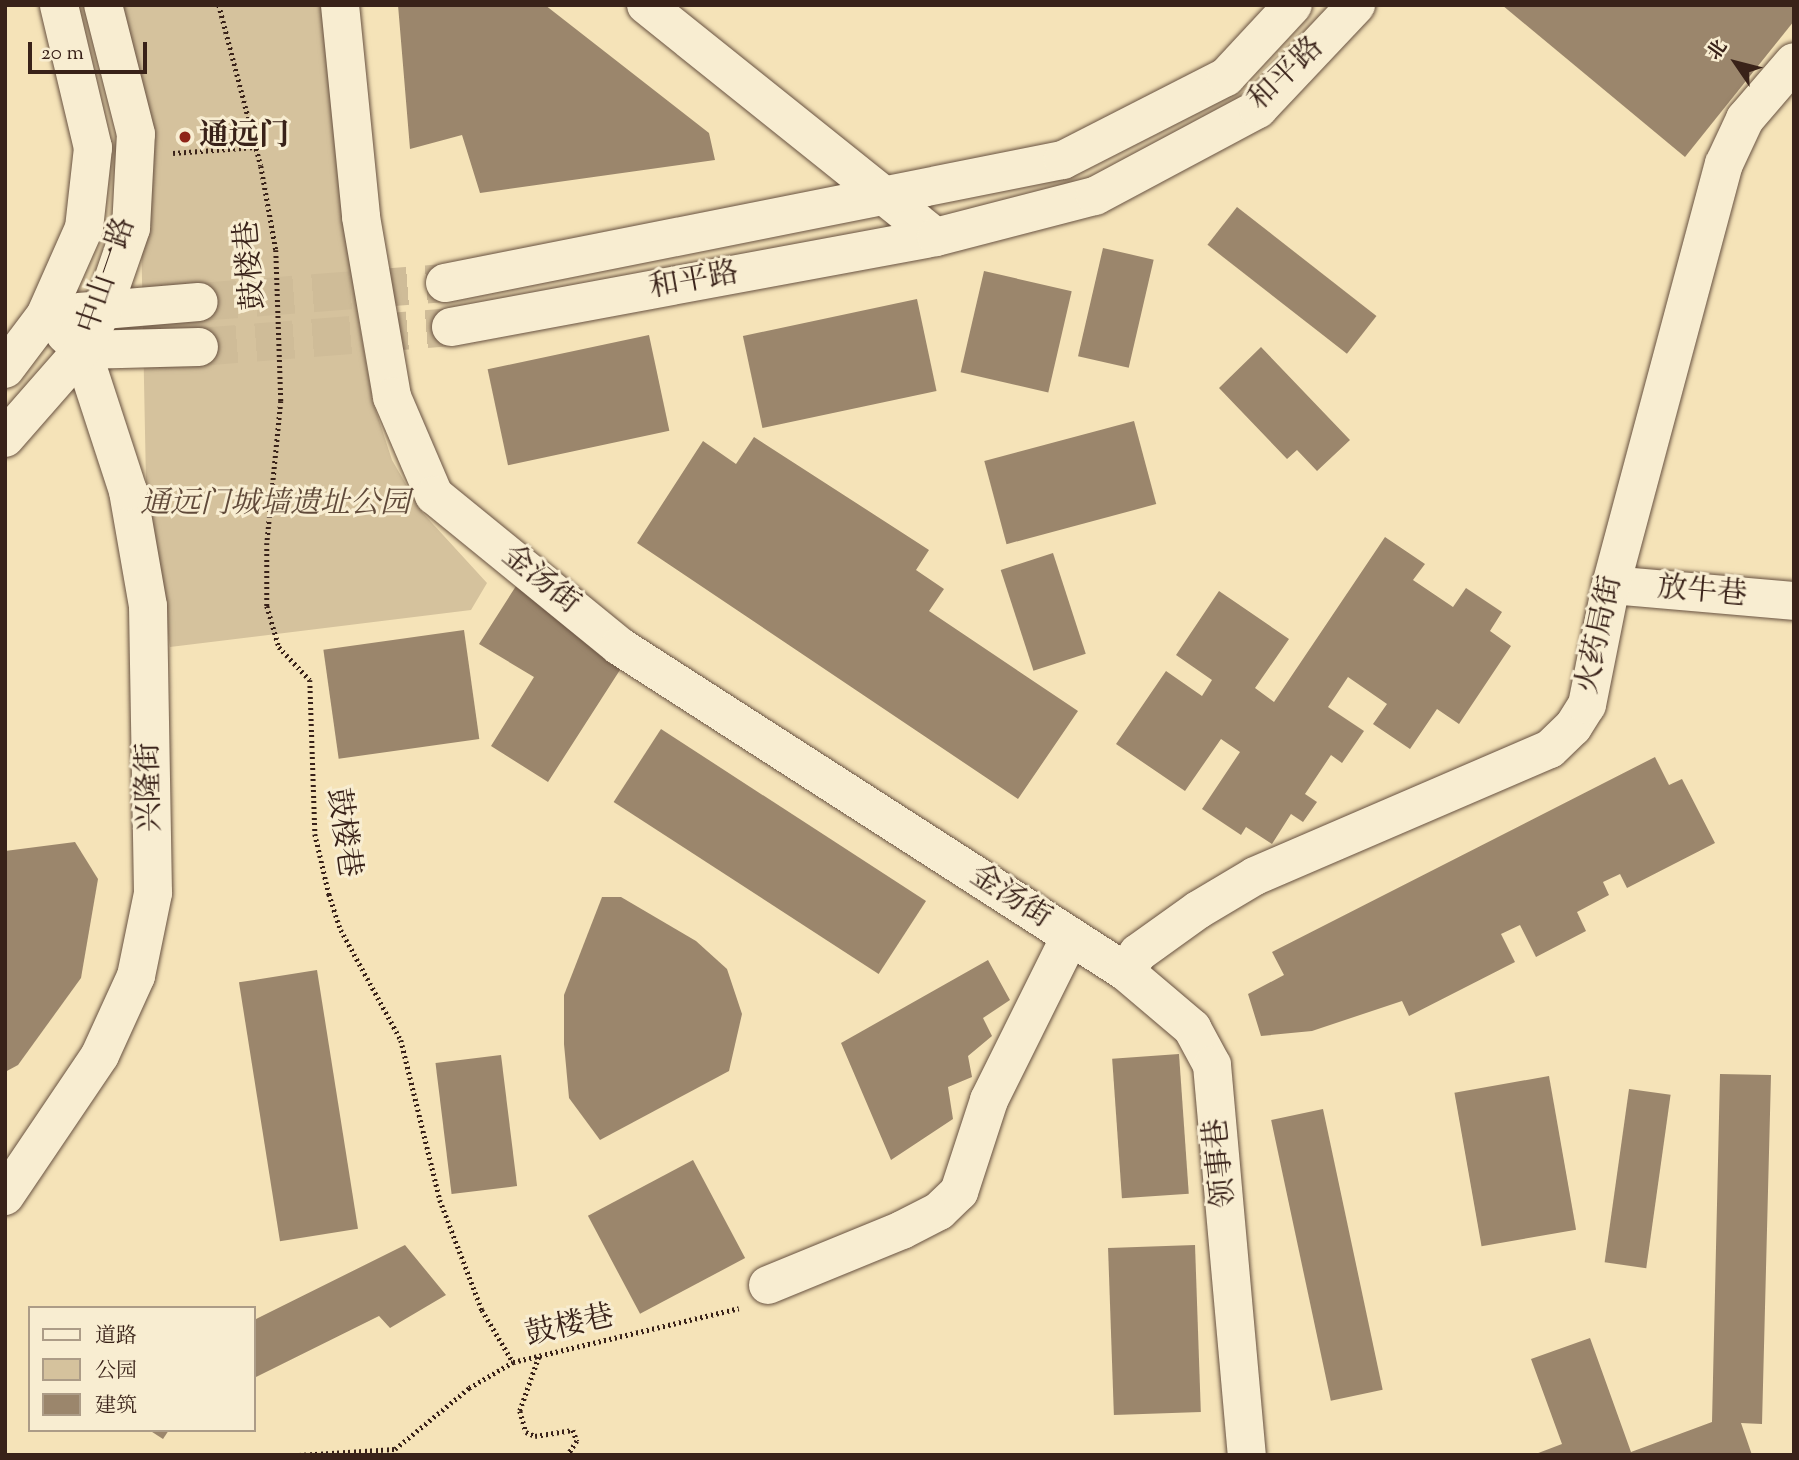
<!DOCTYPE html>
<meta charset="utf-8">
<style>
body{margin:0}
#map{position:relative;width:1799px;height:1460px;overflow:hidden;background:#f5e3b8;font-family:"Sorts Mill Goudy","Noto Serif SC",serif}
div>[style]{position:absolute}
.green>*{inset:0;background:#d5c29d}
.building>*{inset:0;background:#9b866c;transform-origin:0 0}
.secondary-tunnel>*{height:38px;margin-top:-19px;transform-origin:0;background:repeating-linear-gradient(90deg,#cfbc98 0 38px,transparent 0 57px)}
.path>*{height:4.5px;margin-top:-2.25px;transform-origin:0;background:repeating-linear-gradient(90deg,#392219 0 2px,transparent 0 5.5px)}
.roads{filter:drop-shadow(0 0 2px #685241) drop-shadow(0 0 2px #685241)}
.minor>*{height:38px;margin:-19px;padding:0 19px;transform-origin:19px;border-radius:19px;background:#f8edd1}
.tertiary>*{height:38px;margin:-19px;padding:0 19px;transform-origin:19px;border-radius:19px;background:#f8edd1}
.secondary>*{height:38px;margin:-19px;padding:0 19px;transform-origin:19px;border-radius:19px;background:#f8edd1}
.dots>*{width:19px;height:19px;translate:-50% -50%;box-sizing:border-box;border:4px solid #f8edd1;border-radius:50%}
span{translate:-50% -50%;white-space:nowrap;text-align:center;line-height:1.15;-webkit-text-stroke:6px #f8edd1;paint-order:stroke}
.street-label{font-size:30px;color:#392219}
.poi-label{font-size:30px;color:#392219;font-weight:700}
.left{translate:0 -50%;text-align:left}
.park-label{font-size:30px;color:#604a3a;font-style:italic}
.frame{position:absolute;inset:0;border:7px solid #392219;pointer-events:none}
.legend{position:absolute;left:28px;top:1306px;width:228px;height:126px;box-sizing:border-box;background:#f8edd1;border:2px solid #ac9c87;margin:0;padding:9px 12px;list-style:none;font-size:21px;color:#392219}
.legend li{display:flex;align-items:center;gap:14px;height:35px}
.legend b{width:35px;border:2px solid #ac9c87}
.north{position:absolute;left:1701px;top:28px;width:70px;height:70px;-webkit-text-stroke:5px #f8edd1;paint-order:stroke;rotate:305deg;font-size:19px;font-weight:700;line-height:28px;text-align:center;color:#392219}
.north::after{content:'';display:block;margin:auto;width:24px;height:32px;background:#392219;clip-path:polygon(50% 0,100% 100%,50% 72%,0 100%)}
.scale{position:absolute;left:28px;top:42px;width:119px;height:32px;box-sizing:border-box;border:4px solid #392219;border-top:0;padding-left:9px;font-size:21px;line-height:24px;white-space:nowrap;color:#392219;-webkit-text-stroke:5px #f8edd1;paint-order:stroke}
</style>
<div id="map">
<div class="green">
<i style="clip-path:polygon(112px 5px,321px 5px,359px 322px,373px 402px,392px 460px,422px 512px,487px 583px,471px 610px,170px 647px,146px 482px,141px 230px)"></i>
</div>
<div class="building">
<i style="clip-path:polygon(398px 5px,545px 5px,709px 133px,715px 160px,480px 193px,462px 135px,410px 149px)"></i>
<i style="clip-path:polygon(1502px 5px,1794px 5px,1794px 21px,1685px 157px)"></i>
<i style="left:1237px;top:207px;width:177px;height:48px;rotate:38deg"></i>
<i style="left:1103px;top:248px;width:52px;height:111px;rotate:13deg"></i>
<i style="left:984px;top:271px;width:90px;height:104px;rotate:13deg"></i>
<i style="left:917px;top:299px;width:94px;height:178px;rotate:78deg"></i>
<i style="left:649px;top:335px;width:98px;height:165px;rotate:78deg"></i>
<i style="clip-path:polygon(1261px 347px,1350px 440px,1317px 471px,1297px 450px,1287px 459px,1219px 388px)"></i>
<i style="left:1134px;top:421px;width:86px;height:155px;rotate:75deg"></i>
<i style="clip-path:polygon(754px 437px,929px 550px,916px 570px,944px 589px,929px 611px,1078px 711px,1018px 799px,637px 543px,703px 441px,736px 464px)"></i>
<i style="clip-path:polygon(1385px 537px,1425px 564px,1413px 580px,1453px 607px,1466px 588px,1502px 612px,1490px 631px,1511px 646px,1459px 724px,1437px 709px,1410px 749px,1373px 724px,1387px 704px,1348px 677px,1328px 707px,1364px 731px,1342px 763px,1331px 755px,1305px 794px,1317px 802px,1303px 822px,1291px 814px,1272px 844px,1246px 827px,1241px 835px,1202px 809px,1240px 752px,1221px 739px,1185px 791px,1116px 744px,1166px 671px,1202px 696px,1212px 680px,1176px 655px,1219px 591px,1289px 639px,1255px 688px,1274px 702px)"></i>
<i style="left:1053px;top:553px;width:106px;height:55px;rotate:72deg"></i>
<i style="clip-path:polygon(516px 586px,627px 659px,548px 782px,491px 746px,534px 677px,479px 644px)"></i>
<i style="left:464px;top:630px;width:110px;height:142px;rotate:82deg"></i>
<i style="left:661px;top:729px;width:316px;height:87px;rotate:33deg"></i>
<i style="clip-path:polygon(1655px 757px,1669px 785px,1682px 779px,1715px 843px,1627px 888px,1620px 874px,1603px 882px,1609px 895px,1577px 912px,1586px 931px,1536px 957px,1520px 925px,1501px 934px,1515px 962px,1409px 1016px,1402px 1001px,1312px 1031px,1261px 1036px,1248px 994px,1284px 975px,1272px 952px)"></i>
<i style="clip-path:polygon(75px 842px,98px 879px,81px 978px,18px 1065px,5px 1072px,5px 851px)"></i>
<i style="clip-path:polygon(602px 897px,621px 897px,696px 941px,727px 969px,742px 1014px,729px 1071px,600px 1140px,569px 1098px,564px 1044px,564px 995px)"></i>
<i style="clip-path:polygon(988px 960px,1010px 1000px,983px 1018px,992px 1036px,968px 1056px,972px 1077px,948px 1087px,953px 1119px,891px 1160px,841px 1043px)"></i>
<i style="left:317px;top:970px;width:262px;height:79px;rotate:81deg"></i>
<i style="left:1179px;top:1054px;width:140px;height:67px;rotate:86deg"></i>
<i style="left:501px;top:1055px;width:132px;height:66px;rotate:83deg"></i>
<i style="clip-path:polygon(1720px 1074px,1771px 1075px,1762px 1424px,1741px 1423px,1752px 1455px,1533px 1455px,1562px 1444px,1531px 1359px,1590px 1338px,1631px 1452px,1712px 1422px)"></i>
<i style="left:1549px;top:1076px;width:156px;height:96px;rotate:80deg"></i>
<i style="left:1629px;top:1089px;width:42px;height:175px;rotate:8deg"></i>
<i style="left:1323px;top:1109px;width:287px;height:53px;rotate:78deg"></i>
<i style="left:693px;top:1160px;width:111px;height:119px;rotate:62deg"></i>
<i style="clip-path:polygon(405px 1245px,446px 1295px,390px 1328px,379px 1316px,254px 1378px,254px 1320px)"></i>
<i style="left:1195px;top:1245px;width:167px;height:87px;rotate:88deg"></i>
<i style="clip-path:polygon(149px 1430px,169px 1430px,163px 1439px)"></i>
</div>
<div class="secondary-tunnel">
<i style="left:199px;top:302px;width:247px;rotate:-4.4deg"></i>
<i style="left:199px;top:347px;width:253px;rotate:-4.5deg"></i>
</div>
<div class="path">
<i style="left:219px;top:5px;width:166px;rotate:75.4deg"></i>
<i style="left:261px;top:166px;width:85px;rotate:79.9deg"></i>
<i style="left:276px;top:250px;width:151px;rotate:88.1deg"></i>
<i style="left:281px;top:401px;width:143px;rotate:95.6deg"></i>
<i style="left:267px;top:543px;width:63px;rotate:90deg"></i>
<i style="left:267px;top:606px;width:43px;rotate:73.7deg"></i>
<i style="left:279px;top:647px;width:45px;rotate:46.8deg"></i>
<i style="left:310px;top:680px;width:154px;rotate:88.1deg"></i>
<i style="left:315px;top:834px;width:62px;rotate:76.9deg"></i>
<i style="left:329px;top:894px;width:38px;rotate:72deg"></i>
<i style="left:341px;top:930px;width:125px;rotate:61.4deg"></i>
<i style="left:401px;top:1040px;width:165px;rotate:76.3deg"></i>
<i style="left:440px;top:1200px;width:118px;rotate:69.1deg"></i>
<i style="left:482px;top:1310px;width:61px;rotate:59.2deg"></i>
<i style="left:513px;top:1362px;width:232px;rotate:-13.4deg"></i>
<i style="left:173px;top:153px;width:83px;rotate:-4.1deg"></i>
<i style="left:539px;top:1357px;width:57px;rotate:109.4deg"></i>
<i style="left:520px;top:1411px;width:22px;rotate:74deg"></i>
<i style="left:526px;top:1432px;width:10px;rotate:24deg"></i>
<i style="left:535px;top:1436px;width:38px;rotate:-9deg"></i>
<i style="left:573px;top:1430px;width:12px;rotate:70deg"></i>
<i style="left:577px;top:1441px;width:17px;rotate:123deg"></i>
<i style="left:299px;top:1455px;width:96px;rotate:-3.6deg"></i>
<i style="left:395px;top:1449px;width:96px;rotate:-39.5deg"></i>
<i style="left:469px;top:1388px;width:51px;rotate:-30.6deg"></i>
</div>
<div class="roads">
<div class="minor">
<i style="left:340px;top:5px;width:213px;rotate:84.3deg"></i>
<i style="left:361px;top:217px;width:183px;rotate:80.2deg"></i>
<i style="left:392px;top:397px;width:107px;rotate:66.8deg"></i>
<i style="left:434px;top:495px;width:239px;rotate:39.2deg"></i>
<i style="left:619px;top:646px;width:603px;rotate:32.74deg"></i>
<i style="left:1126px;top:972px;width:87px;rotate:40.3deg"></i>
<i style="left:1192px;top:1028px;width:42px;rotate:61.6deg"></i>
<i style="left:1212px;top:1065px;width:392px;rotate:84.9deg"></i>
<i style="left:646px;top:5px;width:371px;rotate:38.7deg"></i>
<i style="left:1611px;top:585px;width:184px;rotate:5deg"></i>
<i style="left:1126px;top:972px;width:22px;rotate:-58deg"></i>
<i style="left:1138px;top:953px;width:74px;rotate:-35.6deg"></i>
<i style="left:1198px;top:910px;width:66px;rotate:-30.8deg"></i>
<i style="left:1255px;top:876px;width:321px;rotate:-23.3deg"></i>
<i style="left:1550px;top:749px;width:32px;rotate:-44deg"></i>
<i style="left:1573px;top:727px;width:26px;rotate:-58deg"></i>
<i style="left:1587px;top:705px;width:122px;rotate:-78.7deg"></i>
<i style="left:1611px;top:585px;width:436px;rotate:-75deg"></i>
<i style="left:1724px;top:164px;width:50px;rotate:-65deg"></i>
<i style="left:1745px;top:119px;width:75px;rotate:-49.3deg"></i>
<i style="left:768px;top:1285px;width:145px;rotate:-22.3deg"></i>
<i style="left:902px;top:1230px;width:42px;rotate:-27.2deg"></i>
<i style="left:939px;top:1211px;width:28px;rotate:-44deg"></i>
<i style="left:959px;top:1192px;width:97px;rotate:-71.9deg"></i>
<i style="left:989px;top:1100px;width:182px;rotate:-63.6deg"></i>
</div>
<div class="tertiary">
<i style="left:5px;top:1196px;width:170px;rotate:-56deg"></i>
<i style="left:100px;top:1055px;width:87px;rotate:-65.5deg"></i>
<i style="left:136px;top:976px;width:85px;rotate:-78.4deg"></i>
<i style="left:153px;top:893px;width:287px;rotate:-91deg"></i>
<i style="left:148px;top:606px;width:117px;rotate:-99.9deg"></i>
<i style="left:128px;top:491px;width:148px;rotate:-108.1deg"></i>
</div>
<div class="secondary">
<i style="left:445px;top:283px;width:630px;rotate:-11.26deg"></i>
<i style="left:1063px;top:160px;width:183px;rotate:-27deg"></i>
<i style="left:1226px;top:77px;width:98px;rotate:-47.1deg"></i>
<i style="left:79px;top:312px;width:120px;rotate:-4.8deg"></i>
<i style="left:451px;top:327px;width:493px;rotate:-10.5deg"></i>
<i style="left:936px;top:237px;width:164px;rotate:-14.5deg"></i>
<i style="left:1095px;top:196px;width:185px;rotate:-28.1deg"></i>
<i style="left:1258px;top:109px;width:143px;rotate:-46.7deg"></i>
<i style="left:65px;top:334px;width:23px;rotate:43deg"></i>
<i style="left:82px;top:350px;width:117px;rotate:-1.5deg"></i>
<i style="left:5px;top:369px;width:66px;rotate:-53deg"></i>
<i style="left:45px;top:316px;width:96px;rotate:-66.1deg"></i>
<i style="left:84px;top:228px;width:81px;rotate:-83.6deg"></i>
<i style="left:93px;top:148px;width:147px;rotate:-103.4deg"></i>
<i style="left:5px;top:438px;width:117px;rotate:-48.8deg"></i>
<i style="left:82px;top:350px;width:46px;rotate:-62.9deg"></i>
<i style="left:103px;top:309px;width:86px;rotate:-70.9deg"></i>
<i style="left:131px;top:228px;width:94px;rotate:-87deg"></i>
<i style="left:136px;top:134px;width:133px;rotate:-104.3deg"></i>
</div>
</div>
<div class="dots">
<i style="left:185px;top:137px;background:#8f2418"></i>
</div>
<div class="street-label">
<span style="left:1287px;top:75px;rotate:-44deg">和平路</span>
<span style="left:252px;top:265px;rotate:-95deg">鼓楼巷</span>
<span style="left:108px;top:276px;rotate:-71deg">中山一路</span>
<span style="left:694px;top:282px;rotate:-10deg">和平路</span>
<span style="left:540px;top:581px;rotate:39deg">金汤街</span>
<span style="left:1702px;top:593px;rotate:5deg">放牛巷</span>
<span style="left:1601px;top:635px;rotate:-78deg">火药局街</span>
<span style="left:151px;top:787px;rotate:-91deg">兴隆街</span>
<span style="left:342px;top:833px;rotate:82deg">鼓楼巷</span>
<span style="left:1010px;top:898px;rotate:33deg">金汤街</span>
<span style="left:1222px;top:1163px;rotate:-96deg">领事巷</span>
<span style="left:570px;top:1327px;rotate:-13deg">鼓楼巷</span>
</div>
<div class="poi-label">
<span class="left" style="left:199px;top:137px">通远门</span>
</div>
<div class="park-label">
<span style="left:275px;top:505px">通远门城墙遗址公园</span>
</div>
<div class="frame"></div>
<ul class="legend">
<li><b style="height:9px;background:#f8edd1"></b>道路</li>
<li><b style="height:19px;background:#d5c29d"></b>公园</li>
<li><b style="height:19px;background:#9b866c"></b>建筑</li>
</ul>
<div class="north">北</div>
<div class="scale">20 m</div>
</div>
